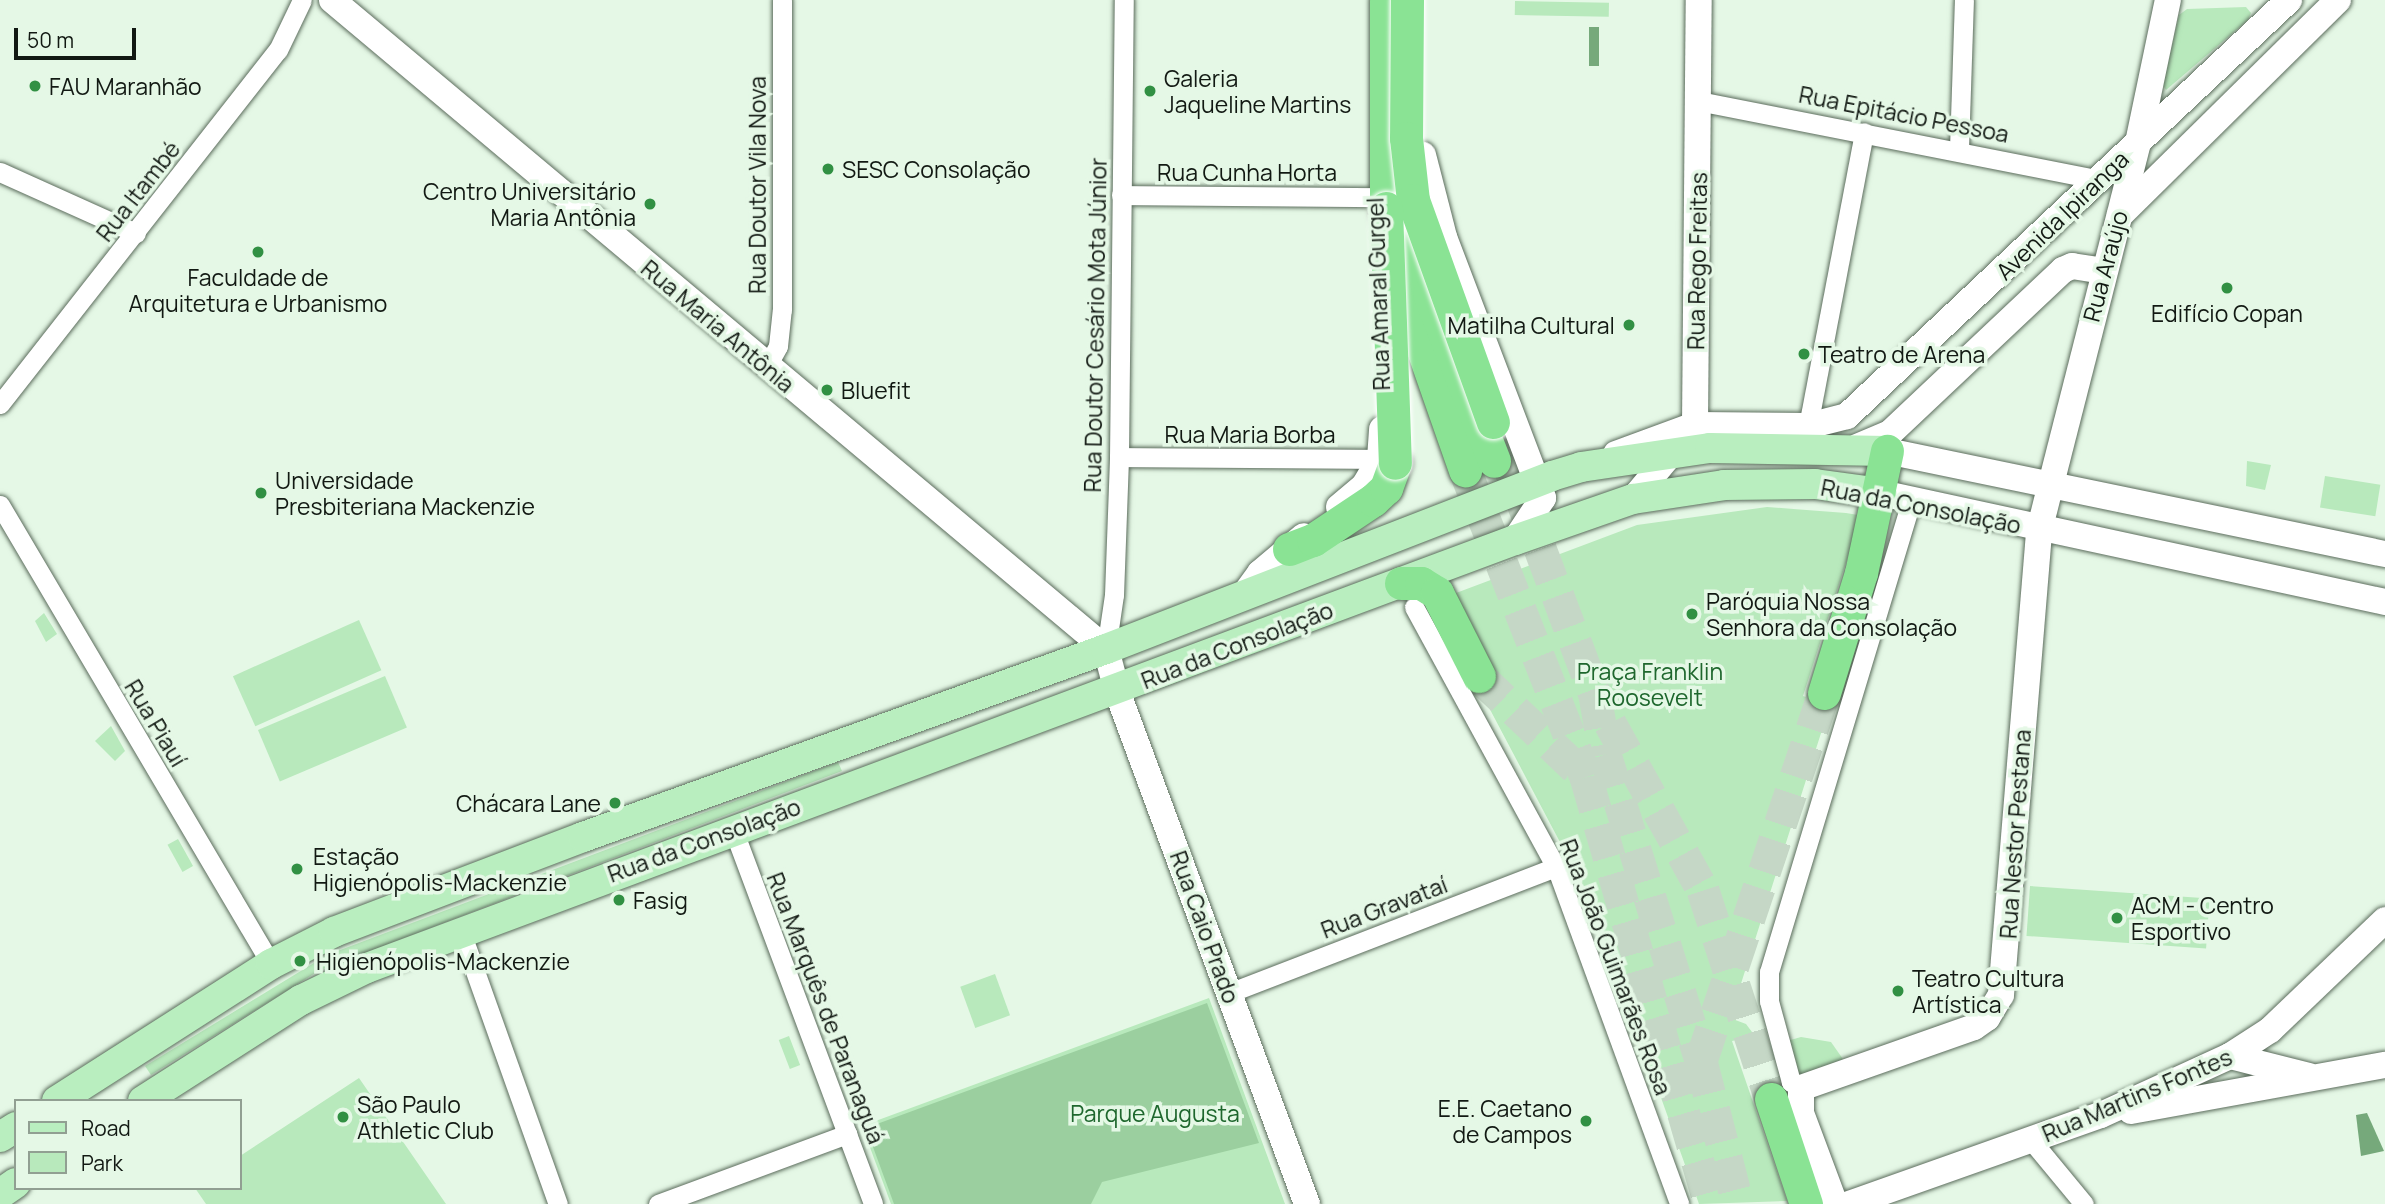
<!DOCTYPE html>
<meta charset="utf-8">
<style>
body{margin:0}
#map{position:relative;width:2385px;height:1204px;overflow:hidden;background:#e5f8e6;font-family:Manrope,sans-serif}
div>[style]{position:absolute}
.green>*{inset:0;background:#b8e9bc;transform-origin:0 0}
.forest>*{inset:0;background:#9bcf9f}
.water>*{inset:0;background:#76a97b;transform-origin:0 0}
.highway-tunnel>*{height:33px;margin-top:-16.5px;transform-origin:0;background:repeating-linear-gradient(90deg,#c5d7c6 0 33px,transparent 0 50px)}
.roads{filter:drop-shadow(0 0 2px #5b6c5c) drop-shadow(0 0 2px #5b6c5c)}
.street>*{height:19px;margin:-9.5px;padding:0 9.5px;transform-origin:9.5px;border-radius:9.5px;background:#fff}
.secondary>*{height:26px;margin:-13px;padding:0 13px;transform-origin:13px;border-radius:13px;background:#fff}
.primary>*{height:30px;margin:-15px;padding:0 15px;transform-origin:15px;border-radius:15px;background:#b9eebf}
.highway>*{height:33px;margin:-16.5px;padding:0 16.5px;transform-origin:16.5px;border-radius:16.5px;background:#8ae394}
.bridges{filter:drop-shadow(0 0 2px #fff) drop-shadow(0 0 2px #fff)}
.highway-bridge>*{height:33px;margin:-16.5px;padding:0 16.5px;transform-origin:16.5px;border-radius:16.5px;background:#8ae394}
.dots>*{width:19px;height:19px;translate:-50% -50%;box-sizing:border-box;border:4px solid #e5f8e6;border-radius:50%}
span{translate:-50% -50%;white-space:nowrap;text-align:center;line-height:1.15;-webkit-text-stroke:7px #e5f8e6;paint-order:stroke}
.poi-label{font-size:23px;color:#121913}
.left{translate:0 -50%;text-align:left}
.right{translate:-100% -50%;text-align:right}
.street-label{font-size:23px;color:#121913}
.park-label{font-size:23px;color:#1e672d}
.legend{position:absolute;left:14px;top:1099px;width:228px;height:91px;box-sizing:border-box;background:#e5f8e6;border:2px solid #919f92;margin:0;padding:9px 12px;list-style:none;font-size:21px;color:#121913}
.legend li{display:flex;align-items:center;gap:14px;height:35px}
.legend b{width:35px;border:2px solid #919f92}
.scale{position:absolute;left:14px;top:28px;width:122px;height:32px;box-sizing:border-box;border:4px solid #121913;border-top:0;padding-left:9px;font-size:21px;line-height:24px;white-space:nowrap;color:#121913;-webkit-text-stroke:5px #e5f8e6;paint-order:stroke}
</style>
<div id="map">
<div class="green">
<i style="left:1515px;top:1px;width:94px;height:14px;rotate:1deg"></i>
<i style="clip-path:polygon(2246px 7px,2251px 13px,2248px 20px,2166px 90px,2163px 85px,2179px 15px,2187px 9px)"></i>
<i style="clip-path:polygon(2247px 461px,2271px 465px,2265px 490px,2246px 486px)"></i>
<i style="left:2325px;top:476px;width:56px;height:32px;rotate:9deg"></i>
<i style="clip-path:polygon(1767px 507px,1846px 513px,1858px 515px,1859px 522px,1803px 696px,1830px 705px,1730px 1018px,1746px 1024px,1755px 1036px,1732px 1041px,1787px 1201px,1699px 1204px,1590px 899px,1475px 681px,1456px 593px,1637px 525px)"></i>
<i style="clip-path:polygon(44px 613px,57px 634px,46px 642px,35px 621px)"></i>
<i style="left:359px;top:620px;width:55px;height:138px;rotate:66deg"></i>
<i style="left:385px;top:676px;width:56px;height:138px;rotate:67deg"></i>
<i style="clip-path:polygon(111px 726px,125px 751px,115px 761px,95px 741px)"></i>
<i style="clip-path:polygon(838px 762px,842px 771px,320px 970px,151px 1075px,145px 1066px,327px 955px)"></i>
<i style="left:178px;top:839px;width:31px;height:12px;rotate:61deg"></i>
<i style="left:2030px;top:886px;width:180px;height:50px;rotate:4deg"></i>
<i style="left:995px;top:974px;width:44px;height:37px;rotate:70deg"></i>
<i style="clip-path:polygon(1209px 998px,1285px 1204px,891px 1204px,862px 1126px)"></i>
<i style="left:789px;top:1036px;width:31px;height:11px;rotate:69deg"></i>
<i style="clip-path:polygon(1801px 1037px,1831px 1042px,1845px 1062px,1803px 1076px,1796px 1073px,1787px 1041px)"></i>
<i style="clip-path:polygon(359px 1078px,446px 1204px,206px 1204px,195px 1188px,240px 1188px,240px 1156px)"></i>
</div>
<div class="forest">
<i style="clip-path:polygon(1207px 1003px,1259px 1143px,1102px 1182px,1091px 1204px,894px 1204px,866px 1128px)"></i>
</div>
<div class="water">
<i style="left:1589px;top:27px;width:10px;height:39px"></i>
<i style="clip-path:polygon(2367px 1113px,2384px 1151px,2361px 1156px,2356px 1115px)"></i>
</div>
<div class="highway-tunnel">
<i style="left:1505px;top:455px;width:256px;rotate:69.4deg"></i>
<i style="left:1595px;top:695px;width:60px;rotate:80.4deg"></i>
<i style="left:1605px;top:754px;width:322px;rotate:72.6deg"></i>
<i style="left:1701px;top:1061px;width:148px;rotate:75.5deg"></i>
<i style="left:1465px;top:470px;width:330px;rotate:68.5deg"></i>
<i style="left:1586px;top:777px;width:445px;rotate:73.8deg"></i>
<i style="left:1479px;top:676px;width:138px;rotate:43.5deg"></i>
<i style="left:1610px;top:723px;width:191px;rotate:60.9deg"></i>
<i style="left:1703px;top:890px;width:220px;rotate:72deg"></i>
<i style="left:1701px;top:1061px;width:388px;rotate:-71.5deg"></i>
</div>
<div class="roads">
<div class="street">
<i style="left:1698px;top:101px;width:409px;rotate:11.1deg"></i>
<i style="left:1959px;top:149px;width:149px;rotate:-88.1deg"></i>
<i style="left:0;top:172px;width:149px;rotate:24.2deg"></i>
<i style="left:1121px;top:195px;width:253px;rotate:0.5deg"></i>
<i style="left:767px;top:366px;width:23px;rotate:-61deg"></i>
<i style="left:778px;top:346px;width:36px;rotate:-84deg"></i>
<i style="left:782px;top:310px;width:310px;rotate:-90deg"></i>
<i style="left:0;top:404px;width:450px;rotate:-51.9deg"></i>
<i style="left:278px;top:50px;width:55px;rotate:-64.4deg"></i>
<i style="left:1808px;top:426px;width:299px;rotate:-79.2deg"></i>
<i style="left:1119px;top:457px;width:261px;rotate:0.4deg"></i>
<i style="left:0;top:505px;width:533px;rotate:59.44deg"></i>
<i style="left:1414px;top:607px;width:296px;rotate:61.4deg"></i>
<i style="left:1556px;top:867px;width:359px;rotate:69.9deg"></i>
<i style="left:1106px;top:649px;width:55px;rotate:-81.6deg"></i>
<i style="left:1114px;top:595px;width:138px;rotate:-87.9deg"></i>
<i style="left:1119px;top:457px;width:457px;rotate:-89.4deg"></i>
<i style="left:733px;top:829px;width:400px;rotate:69.5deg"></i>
<i style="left:461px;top:932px;width:289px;rotate:70.4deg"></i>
<i style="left:1229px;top:993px;width:350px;rotate:-21.1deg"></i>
<i style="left:1801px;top:1088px;width:12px;rotate:-149deg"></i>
<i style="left:1791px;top:1082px;width:84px;rotate:-105.2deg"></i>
<i style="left:1769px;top:1001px;width:29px;rotate:-90deg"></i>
<i style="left:1769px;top:972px;width:492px;rotate:-73.2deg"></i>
<i style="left:2031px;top:1140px;width:83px;rotate:50.4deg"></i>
<i style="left:658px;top:1204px;width:202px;rotate:-20.3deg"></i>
</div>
<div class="secondary">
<i style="left:332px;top:0;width:1010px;rotate:39.98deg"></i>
<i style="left:1106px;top:649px;width:43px;rotate:75.3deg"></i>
<i style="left:1117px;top:691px;width:547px;rotate:69.68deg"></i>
<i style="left:1423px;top:155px;width:85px;rotate:75.6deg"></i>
<i style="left:1444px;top:237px;width:279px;rotate:69.2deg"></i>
<i style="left:1543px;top:498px;width:50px;rotate:123.7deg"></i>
<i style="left:2120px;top:215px;width:306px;rotate:-44.6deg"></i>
<i style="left:1857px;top:447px;width:36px;rotate:-23deg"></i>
<i style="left:1890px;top:433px;width:238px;rotate:-43.3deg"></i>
<i style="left:2063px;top:270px;width:10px;rotate:-24deg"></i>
<i style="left:2072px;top:266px;width:30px;rotate:9deg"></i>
<i style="left:1887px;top:451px;width:509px;rotate:11.69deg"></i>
<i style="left:1616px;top:454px;width:84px;rotate:-20.2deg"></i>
<i style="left:1695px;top:425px;width:113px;rotate:0.5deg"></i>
<i style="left:1808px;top:426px;width:40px;rotate:-14.4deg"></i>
<i style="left:1847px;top:416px;width:607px;rotate:-43.26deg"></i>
<i style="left:1881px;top:493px;width:516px;rotate:12.2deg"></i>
<i style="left:1633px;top:499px;width:97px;rotate:-50deg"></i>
<i style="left:1695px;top:425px;width:425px;rotate:-89.5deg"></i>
<i style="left:1339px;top:507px;width:33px;rotate:-40deg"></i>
<i style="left:1364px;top:486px;width:31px;rotate:-59deg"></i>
<i style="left:1380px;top:459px;width:30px;rotate:-86deg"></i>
<i style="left:1247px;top:591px;width:22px;rotate:-54deg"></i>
<i style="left:1260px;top:573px;width:57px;rotate:-40.1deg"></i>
<i style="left:2230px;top:1056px;width:81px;rotate:14.2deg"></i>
<i style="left:2131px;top:1111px;width:258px;rotate:-10.3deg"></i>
<i style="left:1835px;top:1204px;width:97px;rotate:-110.5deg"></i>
<i style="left:1801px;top:1113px;width:25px;rotate:-90deg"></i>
<i style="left:1801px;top:1088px;width:183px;rotate:-19.4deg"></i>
<i style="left:1974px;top:1027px;width:16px;rotate:-35deg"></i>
<i style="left:1987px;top:1018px;width:27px;rotate:-59deg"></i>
<i style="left:2001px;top:995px;width:466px;rotate:-85.3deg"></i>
<i style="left:2039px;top:531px;width:400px;rotate:-75.7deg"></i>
<i style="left:2138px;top:143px;width:146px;rotate:-78.2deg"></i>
<i style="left:1849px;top:1204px;width:267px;rotate:-19.5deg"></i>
<i style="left:2101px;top:1115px;width:142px;rotate:-24.6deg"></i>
<i style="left:2230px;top:1056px;width:48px;rotate:-33deg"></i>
<i style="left:2270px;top:1030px;width:159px;rotate:-43.7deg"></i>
</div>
<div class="primary">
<i style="left:57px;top:1101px;width:254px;rotate:-32.6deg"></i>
<i style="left:271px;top:964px;width:71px;rotate:-26.9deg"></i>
<i style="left:334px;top:932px;width:267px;rotate:-20.9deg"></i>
<i style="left:583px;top:837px;width:556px;rotate:-19.77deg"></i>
<i style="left:1106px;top:649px;width:478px;rotate:-21.2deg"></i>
<i style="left:1552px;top:476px;width:30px;rotate:-17deg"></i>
<i style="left:1581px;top:467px;width:130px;rotate:-8.4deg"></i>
<i style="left:1710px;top:448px;width:177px;rotate:1deg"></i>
<i style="left:143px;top:1101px;width:188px;rotate:-32.6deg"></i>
<i style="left:301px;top:1000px;width:73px;rotate:-25.9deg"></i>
<i style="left:367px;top:968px;width:1225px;rotate:-20.45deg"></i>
<i style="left:1515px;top:540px;width:125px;rotate:-19.2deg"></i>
<i style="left:1633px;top:499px;width:92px;rotate:-8.7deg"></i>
<i style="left:1724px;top:485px;width:91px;rotate:-0.6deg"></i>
<i style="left:1815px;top:484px;width:67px;rotate:7.8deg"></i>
<i style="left:0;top:1137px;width:19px;rotate:-32deg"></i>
<i style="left:0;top:1194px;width:19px;rotate:-35deg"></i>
</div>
<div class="highway">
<i style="left:1386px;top:0;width:208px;rotate:90deg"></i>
<i style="left:1386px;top:208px;width:105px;rotate:77.3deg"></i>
<i style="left:1409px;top:310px;width:170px;rotate:70.7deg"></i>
<i style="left:1420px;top:252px;width:43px;rotate:77.9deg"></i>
<i style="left:1429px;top:294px;width:179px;rotate:68.7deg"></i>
<i style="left:1289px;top:549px;width:26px;rotate:-21deg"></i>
<i style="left:1313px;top:540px;width:72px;rotate:-33.7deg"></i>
<i style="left:1373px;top:500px;width:18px;rotate:-43deg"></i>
<i style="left:1386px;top:488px;width:27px;rotate:-70deg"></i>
<i style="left:1401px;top:583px;width:20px"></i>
<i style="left:1421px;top:583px;width:19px;rotate:32deg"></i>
<i style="left:1437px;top:593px;width:93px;rotate:63.2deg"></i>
<i style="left:1824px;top:693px;width:126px;rotate:-72.9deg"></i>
<i style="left:1861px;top:573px;width:125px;rotate:-78deg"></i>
<i style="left:1771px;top:1099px;width:111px;rotate:71.6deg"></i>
</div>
</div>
<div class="bridges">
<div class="highway-bridge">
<i style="left:1407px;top:0;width:138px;rotate:90.4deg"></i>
<i style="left:1406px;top:138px;width:62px;rotate:83.6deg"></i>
<i style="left:1413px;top:200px;width:236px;rotate:70.2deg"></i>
<i style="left:1386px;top:208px;width:255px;rotate:88deg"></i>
</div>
</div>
<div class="dots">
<i style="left:35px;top:86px;background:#319043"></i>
<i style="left:1150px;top:91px;background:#319043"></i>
<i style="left:828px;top:169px;background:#319043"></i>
<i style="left:650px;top:204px;background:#319043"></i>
<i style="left:258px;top:252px;background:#319043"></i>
<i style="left:2227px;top:288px;background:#319043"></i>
<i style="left:1629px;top:325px;background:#319043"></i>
<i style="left:1804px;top:354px;background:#319043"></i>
<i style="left:827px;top:390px;background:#319043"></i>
<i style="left:261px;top:493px;background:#319043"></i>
<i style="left:1692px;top:614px;background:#319043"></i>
<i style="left:615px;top:803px;background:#319043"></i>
<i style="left:297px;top:869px;background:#319043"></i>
<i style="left:619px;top:900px;background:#319043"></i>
<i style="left:2117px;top:918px;background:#319043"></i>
<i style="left:300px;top:961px;background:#319043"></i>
<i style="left:1898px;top:991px;background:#319043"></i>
<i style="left:343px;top:1117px;background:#319043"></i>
<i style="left:1586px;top:1121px;background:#319043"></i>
</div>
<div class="poi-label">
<span class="left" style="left:1164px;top:91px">Galeria<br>Jaqueline Martins</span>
<span class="left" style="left:49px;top:86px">FAU Maranhão</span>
<span class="left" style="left:842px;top:169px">SESC Consolação</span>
<span class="right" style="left:636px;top:204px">Centro Universitário<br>Maria Antônia</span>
<span style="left:258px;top:290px">Faculdade de<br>Arquitetura e Urbanismo</span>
<span style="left:2227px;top:313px">Edifício Copan</span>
<span class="right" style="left:1615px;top:325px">Matilha Cultural</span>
<span class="left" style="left:1818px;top:354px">Teatro de Arena</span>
<span class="left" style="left:841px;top:390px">Bluefit</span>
<span class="left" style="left:275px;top:493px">Universidade<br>Presbiteriana Mackenzie</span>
<span class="left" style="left:1706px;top:614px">Paróquia Nossa<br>Senhora da Consolação</span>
<span class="right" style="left:601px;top:803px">Chácara Lane</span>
<span class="left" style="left:313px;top:869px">Estação<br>Higienópolis-Mackenzie</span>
<span class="left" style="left:633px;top:900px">Fasig</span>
<span class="left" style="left:2131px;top:918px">ACM - Centro<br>Esportivo</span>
<span class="left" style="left:316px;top:961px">Higienópolis-Mackenzie</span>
<span class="left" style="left:1912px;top:991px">Teatro Cultura<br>Artística</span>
<span class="left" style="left:357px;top:1117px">São Paulo<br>Athletic Club</span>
<span class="right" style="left:1572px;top:1121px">E.E. Caetano<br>de Campos</span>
</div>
<div class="street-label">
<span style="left:1904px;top:114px;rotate:11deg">Rua Epitácio Pessoa</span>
<span style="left:1247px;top:172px">Rua Cunha Horta</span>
<span style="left:757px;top:185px;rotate:-90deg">Rua Doutor Vila Nova</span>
<span style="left:138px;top:191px;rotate:-52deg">Rua Itambé</span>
<span style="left:2062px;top:215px;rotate:-44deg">Avenida Ipiranga</span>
<span style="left:1697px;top:261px;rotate:-89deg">Rua Rego Freitas</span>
<span style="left:2105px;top:266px;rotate:-75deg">Rua Araújo</span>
<span style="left:1378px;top:294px;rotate:-92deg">Rua Amaral Gurgel</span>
<span style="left:1095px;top:325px;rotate:-89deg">Rua Doutor Cesário Mota Júnior</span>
<span style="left:718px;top:326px;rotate:40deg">Rua Maria Antônia</span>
<span style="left:1250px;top:434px">Rua Maria Borba</span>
<span style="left:1921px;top:506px;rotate:11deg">Rua da Consolação</span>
<span style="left:1237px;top:645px;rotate:-21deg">Rua da Consolação</span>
<span style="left:156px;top:723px;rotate:59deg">Rua Piauí</span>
<span style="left:2015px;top:834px;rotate:-86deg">Rua Nestor Pestana</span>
<span style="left:704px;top:840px;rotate:-20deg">Rua da Consolação</span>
<span style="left:1384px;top:907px;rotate:-21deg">Rua Gravataí</span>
<span style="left:1205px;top:927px;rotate:70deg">Rua Caio Prado</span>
<span style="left:1616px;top:967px;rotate:69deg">Rua João Guimarães Rosa</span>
<span style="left:826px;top:1008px;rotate:69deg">Rua Marquês de Paranaguá</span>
<span style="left:2137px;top:1095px;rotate:-23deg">Rua Martins Fontes</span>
</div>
<div class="park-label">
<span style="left:1650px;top:684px">Praça Franklin<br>Roosevelt</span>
<span style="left:1155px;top:1113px">Parque Augusta</span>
</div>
<ul class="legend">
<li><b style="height:9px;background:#b9eebf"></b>Road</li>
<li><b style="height:19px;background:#b8e9bc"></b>Park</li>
</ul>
<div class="scale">50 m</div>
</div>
